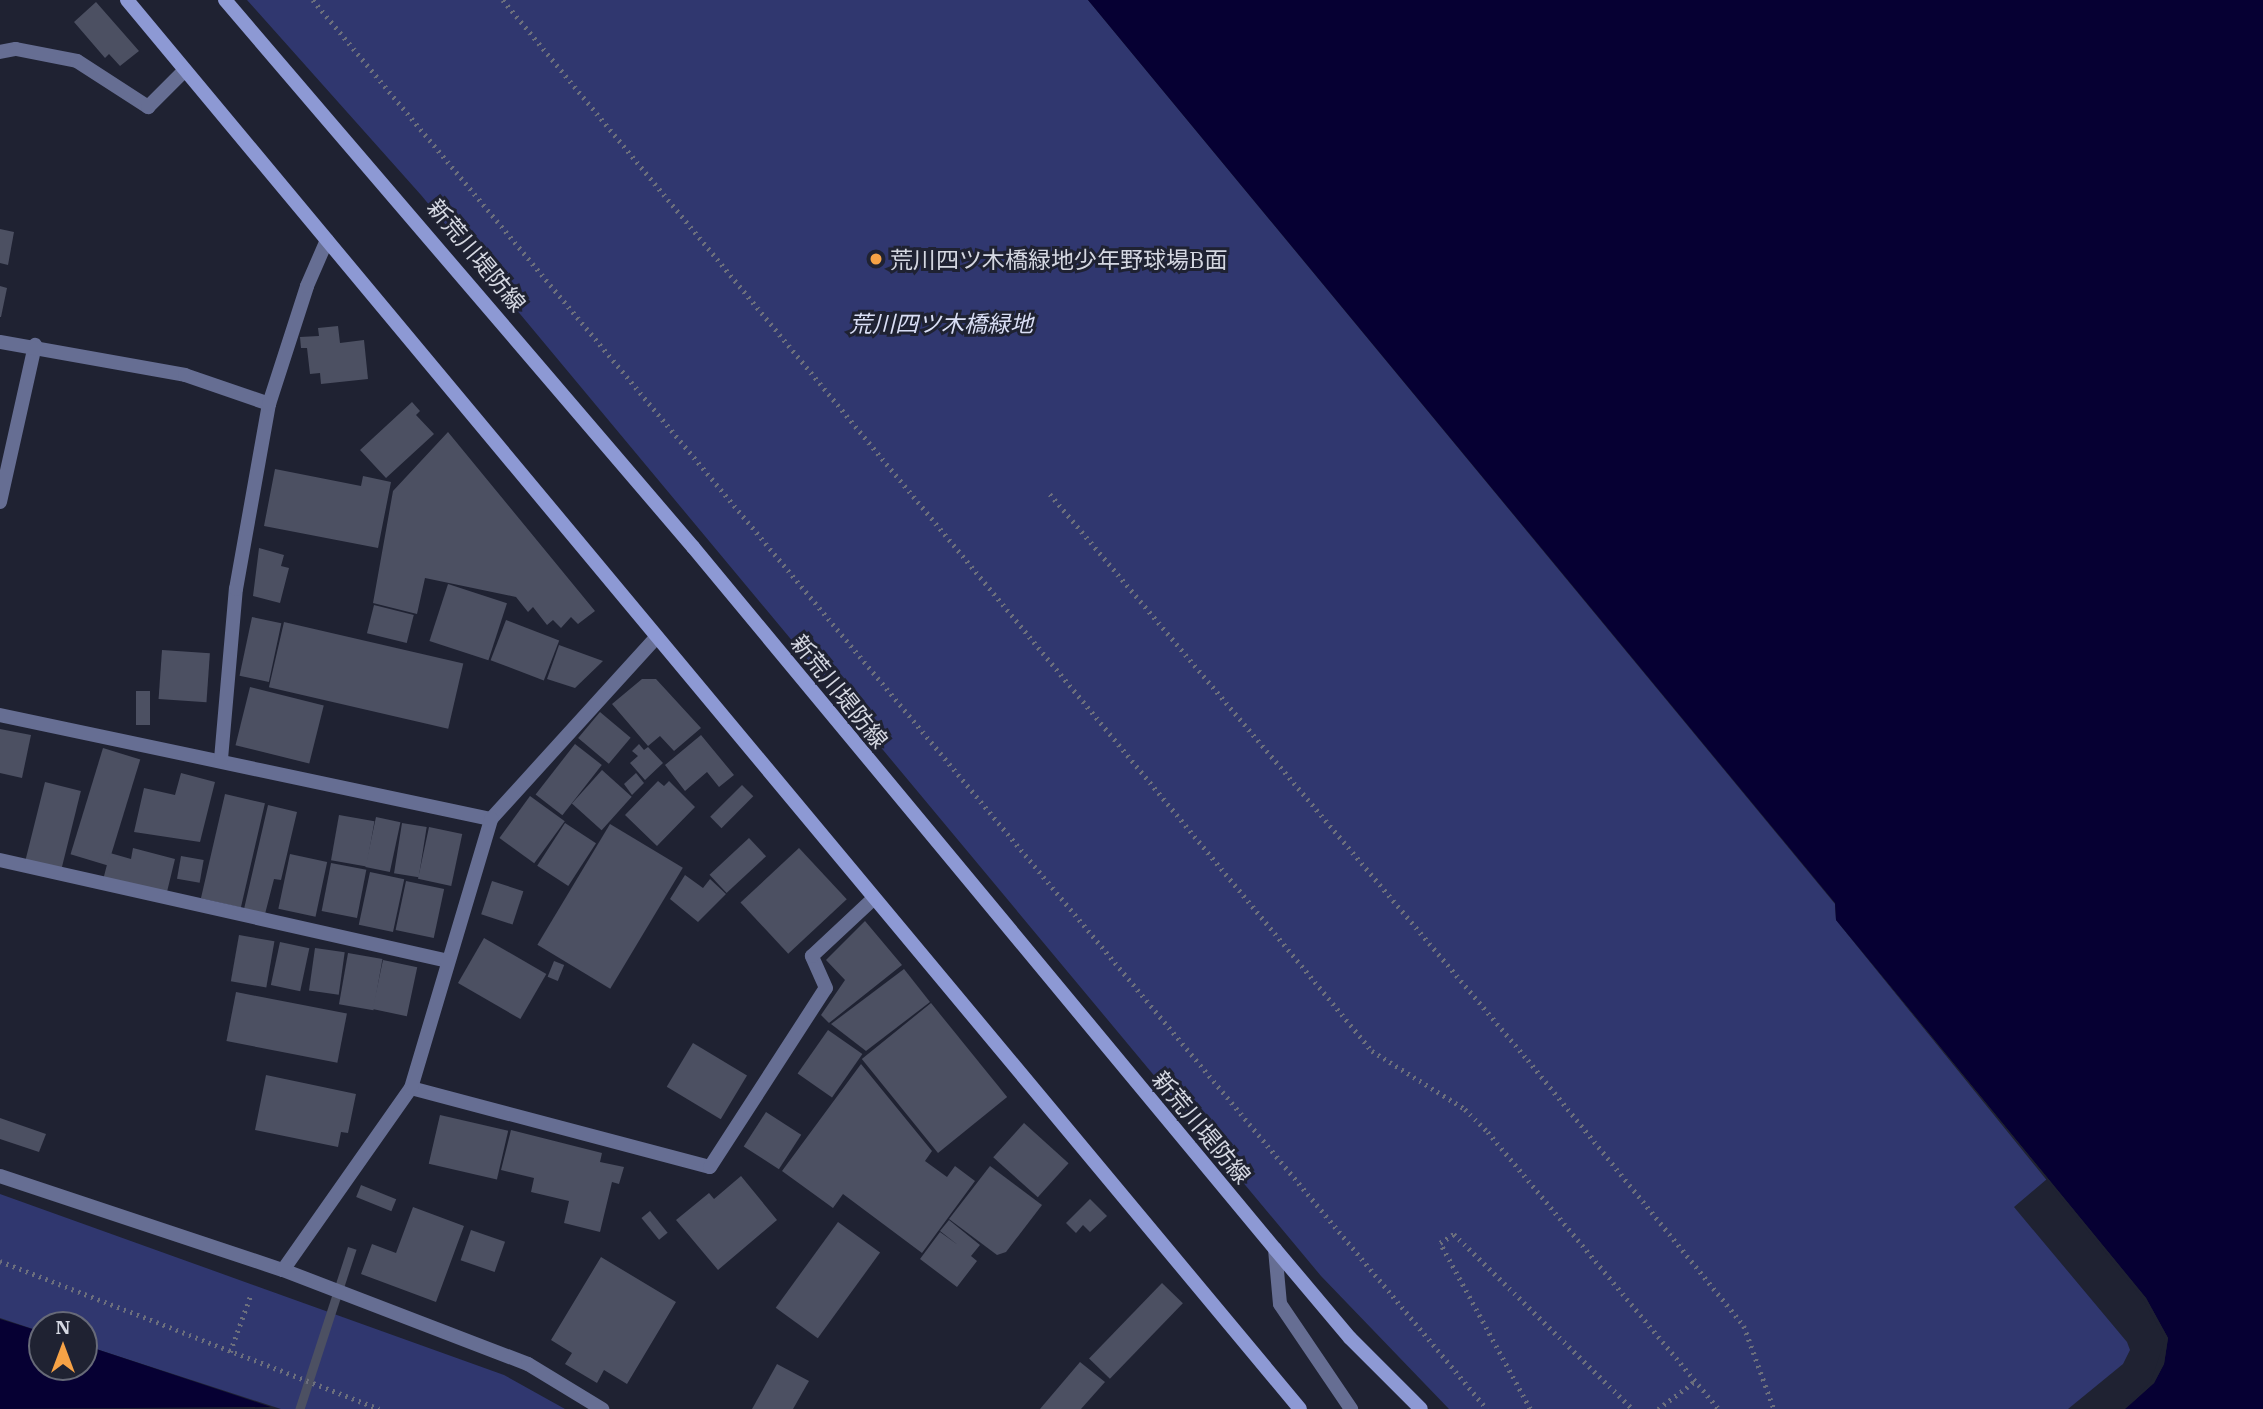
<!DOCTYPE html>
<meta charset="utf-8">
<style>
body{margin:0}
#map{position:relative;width:2263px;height:1409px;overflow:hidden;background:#1f2232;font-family:"IBM Plex Serif","Noto Sans JP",serif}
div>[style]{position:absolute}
.green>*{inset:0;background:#30376f}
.water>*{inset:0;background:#060033}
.pier>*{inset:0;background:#1f2232}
.building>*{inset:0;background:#4c5062;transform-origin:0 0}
.path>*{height:4.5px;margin-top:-2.25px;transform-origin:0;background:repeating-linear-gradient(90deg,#6c6f7d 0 2px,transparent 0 7px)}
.service>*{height:14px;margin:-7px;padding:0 7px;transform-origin:7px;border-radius:7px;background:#666e93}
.minor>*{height:14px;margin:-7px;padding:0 7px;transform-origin:7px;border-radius:7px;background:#666e93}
.tertiary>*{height:14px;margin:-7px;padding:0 7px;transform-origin:7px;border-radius:7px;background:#666e93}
.secondary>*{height:14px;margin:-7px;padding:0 7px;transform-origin:7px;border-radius:7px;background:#8d99d4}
.dots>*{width:19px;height:19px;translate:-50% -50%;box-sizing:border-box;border:4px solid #1f2232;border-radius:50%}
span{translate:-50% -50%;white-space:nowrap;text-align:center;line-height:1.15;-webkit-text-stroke:6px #1f2232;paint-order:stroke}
.street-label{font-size:23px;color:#d4d7e1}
.poi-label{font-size:23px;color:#d4d7e1}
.left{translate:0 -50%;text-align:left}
.park-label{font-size:23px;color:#d9def5;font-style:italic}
.north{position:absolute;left:28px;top:1311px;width:70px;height:70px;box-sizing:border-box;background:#1f2232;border:2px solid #676a78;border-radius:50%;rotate:0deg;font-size:19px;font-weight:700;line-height:28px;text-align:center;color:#d4d7e1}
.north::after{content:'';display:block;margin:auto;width:24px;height:32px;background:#f6a246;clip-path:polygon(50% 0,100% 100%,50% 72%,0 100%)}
</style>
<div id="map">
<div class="green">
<i style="clip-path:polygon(247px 0,1088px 0,1835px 904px,1836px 920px,2047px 1179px,2014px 1207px,2127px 1342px,2130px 1350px,2123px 1364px,2068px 1409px,1449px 1409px,1321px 1276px,421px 195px)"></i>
<i style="clip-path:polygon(0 1194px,504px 1375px,565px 1409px,281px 1409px,84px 1345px,84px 1325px,42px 1325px,42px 1332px,0 1318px)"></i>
</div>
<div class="water">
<i style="clip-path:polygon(1088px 0,2263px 0,2263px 1409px,2125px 1409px,2154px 1383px,2164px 1364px,2168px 1338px,2146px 1298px,1836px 920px,1835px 903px)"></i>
<i style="clip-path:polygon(0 1319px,42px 1332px,42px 1367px,84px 1367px,84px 1345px,271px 1407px,0 1409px)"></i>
</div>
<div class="pier">
<i style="clip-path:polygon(1836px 920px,2146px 1298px,2168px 1338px,2164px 1364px,2154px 1383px,2125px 1409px,2151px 1381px,2165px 1339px,2143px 1299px)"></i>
</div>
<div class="building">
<i style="clip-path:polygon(96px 2px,139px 51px,120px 66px,109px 54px,105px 58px,74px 22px)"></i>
<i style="clip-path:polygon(0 229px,14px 232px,8px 265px,0 263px)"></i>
<i style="clip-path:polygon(0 286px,7px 288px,1px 317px,0 317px)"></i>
<i style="clip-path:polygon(338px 326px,340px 343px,364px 340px,368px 379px,321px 384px,320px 373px,310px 374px,307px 348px,301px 348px,300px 337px,319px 336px,318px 328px)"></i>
<i style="clip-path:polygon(412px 402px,420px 411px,416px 415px,434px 434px,386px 478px,360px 450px)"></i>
<i style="clip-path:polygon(448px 432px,595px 611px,578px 624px,571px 617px,561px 628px,553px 620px,547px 625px,533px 607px,528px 612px,516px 597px,425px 578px,417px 614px,373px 603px,393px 491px)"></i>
<i style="clip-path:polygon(275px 469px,361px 486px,363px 476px,391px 482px,378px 548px,264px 526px)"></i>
<i style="clip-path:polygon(259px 548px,284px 555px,281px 566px,289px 568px,280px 603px,253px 596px)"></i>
<i style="left:448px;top:584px;width:62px;height:60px;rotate:18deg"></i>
<i style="left:374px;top:605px;width:41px;height:29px;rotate:14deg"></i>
<i style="left:252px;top:617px;width:30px;height:60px;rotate:12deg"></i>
<i style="left:506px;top:620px;width:57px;height:43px;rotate:21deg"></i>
<i style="left:284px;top:622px;width:184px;height:67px;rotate:13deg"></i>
<i style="clip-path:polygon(559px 645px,603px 661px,575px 688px,547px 679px)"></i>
<i style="left:162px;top:650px;width:48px;height:49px;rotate:4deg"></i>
<i style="clip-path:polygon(642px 679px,656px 679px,701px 728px,674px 751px,660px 736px,648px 746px,612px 704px)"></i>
<i style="left:250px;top:687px;width:76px;height:60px;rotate:14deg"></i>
<i style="left:136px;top:691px;width:14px;height:34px"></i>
<i style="left:600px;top:712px;width:40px;height:34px;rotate:40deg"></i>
<i style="clip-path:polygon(0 729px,31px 735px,22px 778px,0 773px)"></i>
<i style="clip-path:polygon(701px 735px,734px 775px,719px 787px,707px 772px,685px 791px,665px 765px)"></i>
<i style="left:575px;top:744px;width:34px;height:64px;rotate:38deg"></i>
<i style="clip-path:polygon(639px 744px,644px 750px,648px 747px,663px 763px,645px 780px,630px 763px,638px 756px,632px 751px)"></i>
<i style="left:103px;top:748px;width:39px;height:111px;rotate:17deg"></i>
<i style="left:602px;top:770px;width:40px;height:45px;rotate:42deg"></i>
<i style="clip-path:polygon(181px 773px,215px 782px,200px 842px,134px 832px,144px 788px,175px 795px)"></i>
<i style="clip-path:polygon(636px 773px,644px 783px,632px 795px,624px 784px)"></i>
<i style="clip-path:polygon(658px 781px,664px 786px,669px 781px,695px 807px,657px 846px,625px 815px)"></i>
<i style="left:45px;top:782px;width:37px;height:81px;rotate:14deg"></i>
<i style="left:742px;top:785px;width:16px;height:45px;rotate:45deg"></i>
<i style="left:225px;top:794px;width:41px;height:107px;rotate:13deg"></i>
<i style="left:530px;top:796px;width:43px;height:52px;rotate:36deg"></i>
<i style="clip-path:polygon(268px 805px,297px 812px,281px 880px,274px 879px,265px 914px,244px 909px)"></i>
<i style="left:339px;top:815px;width:36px;height:46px;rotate:10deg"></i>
<i style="left:376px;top:817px;width:25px;height:51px;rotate:12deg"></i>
<i style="left:402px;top:823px;width:25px;height:51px;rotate:9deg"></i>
<i style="left:565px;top:823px;width:37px;height:51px;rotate:33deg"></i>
<i style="left:610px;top:824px;width:85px;height:141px;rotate:31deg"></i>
<i style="left:429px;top:827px;width:34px;height:53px;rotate:12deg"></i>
<i style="left:749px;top:838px;width:25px;height:54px;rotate:47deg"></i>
<i style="clip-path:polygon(133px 848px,175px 859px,166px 896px,103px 880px,110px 853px,131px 859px)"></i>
<i style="left:799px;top:848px;width:70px;height:80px;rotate:47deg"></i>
<i style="left:290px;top:854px;width:38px;height:56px;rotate:12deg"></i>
<i style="left:181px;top:856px;width:23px;height:23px;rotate:10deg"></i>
<i style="left:331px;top:863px;width:36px;height:49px;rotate:11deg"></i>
<i style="left:370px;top:872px;width:35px;height:54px;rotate:12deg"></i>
<i style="clip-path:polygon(685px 875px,703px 888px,710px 879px,726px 894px,698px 922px,670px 899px)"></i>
<i style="left:406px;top:881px;width:39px;height:50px;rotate:12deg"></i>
<i style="left:492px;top:881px;width:33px;height:35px;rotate:18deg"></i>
<i style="clip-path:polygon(865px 921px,902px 965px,829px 1023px,821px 1015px,845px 980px,826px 960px)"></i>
<i style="left:239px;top:935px;width:36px;height:47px;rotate:10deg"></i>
<i style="left:484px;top:938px;width:72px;height:52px;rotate:30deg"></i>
<i style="left:280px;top:942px;width:30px;height:44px;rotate:12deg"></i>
<i style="left:315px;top:948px;width:30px;height:43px;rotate:8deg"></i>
<i style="left:348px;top:953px;width:35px;height:52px;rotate:10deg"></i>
<i style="left:383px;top:960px;width:35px;height:50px;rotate:12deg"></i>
<i style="left:554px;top:961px;width:11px;height:17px;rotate:22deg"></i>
<i style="clip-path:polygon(904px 969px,930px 1002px,866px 1051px,831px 1024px)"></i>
<i style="left:236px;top:992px;width:113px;height:50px;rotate:11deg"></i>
<i style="left:931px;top:1003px;width:121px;height:89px;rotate:51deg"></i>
<i style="left:828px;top:1030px;width:42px;height:53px;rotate:35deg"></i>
<i style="left:693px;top:1043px;width:63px;height:51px;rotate:31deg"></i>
<i style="clip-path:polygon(861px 1064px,932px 1151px,925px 1161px,947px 1177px,955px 1166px,975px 1181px,922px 1253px,843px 1194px,833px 1208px,782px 1171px)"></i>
<i style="clip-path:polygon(266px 1075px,356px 1094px,348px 1133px,341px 1132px,338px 1147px,255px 1130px)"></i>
<i style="left:766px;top:1112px;width:42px;height:41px;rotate:33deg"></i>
<i style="left:440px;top:1115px;width:70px;height:50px;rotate:13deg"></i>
<i style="clip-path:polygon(0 1118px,46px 1134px,39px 1152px,0 1139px)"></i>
<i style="left:1024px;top:1123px;width:60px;height:46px;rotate:42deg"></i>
<i style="clip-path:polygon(511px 1130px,602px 1153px,600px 1162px,624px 1167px,619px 1184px,612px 1182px,600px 1232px,564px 1223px,569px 1201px,531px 1192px,534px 1178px,501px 1170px)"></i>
<i style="clip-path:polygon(990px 1166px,1042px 1205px,1006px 1252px,997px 1255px,949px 1219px)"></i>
<i style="clip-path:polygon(741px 1176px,777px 1220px,718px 1270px,676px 1220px,709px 1193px,714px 1199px)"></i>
<i style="left:361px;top:1185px;width:38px;height:13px;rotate:22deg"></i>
<i style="clip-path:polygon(1090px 1199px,1107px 1216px,1090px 1232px,1083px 1225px,1076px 1233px,1066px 1223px)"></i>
<i style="clip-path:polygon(413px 1207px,464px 1226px,436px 1302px,361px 1274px,372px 1244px,396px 1253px)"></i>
<i style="left:650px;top:1211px;width:28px;height:11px;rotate:51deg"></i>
<i style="clip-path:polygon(949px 1220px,980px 1245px,971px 1256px,977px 1261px,957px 1287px,920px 1259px,940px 1232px,958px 1245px,940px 1231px)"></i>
<i style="left:838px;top:1222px;width:52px;height:106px;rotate:36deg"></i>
<i style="left:471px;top:1230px;width:36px;height:32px;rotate:19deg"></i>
<i style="left:348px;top:1247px;width:9px;height:175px;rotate:18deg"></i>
<i style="clip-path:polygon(601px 1257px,676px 1302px,627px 1384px,604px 1370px,597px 1383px,565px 1364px,572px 1353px,551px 1340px)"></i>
<i style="left:1162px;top:1283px;width:29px;height:105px;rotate:44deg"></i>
<i style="clip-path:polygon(1080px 1362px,1105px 1382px,1081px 1409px,1040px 1409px)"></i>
<i style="clip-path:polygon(777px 1364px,809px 1381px,793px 1409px,752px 1409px)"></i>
</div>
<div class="path">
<i style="left:313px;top:0;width:1834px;rotate:50.2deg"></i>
<i style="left:503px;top:0;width:1364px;rotate:50.41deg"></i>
<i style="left:1372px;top:1051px;width:110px;rotate:31.9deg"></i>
<i style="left:1465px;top:1109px;width:33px;rotate:45deg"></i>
<i style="left:1488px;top:1132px;width:361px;rotate:50.2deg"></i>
<i style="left:1050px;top:494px;width:741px;rotate:49.82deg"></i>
<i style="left:1528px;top:1060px;width:343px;rotate:50.9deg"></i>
<i style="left:1744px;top:1326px;width:88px;rotate:70.1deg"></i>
<i style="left:0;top:1261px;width:407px;rotate:21.3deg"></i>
<i style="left:230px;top:1352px;width:62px;rotate:-70.1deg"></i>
<i style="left:1530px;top:1409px;width:189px;rotate:-118.5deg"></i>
<i style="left:1440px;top:1243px;width:17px;rotate:-33deg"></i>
<i style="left:1454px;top:1234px;width:250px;rotate:44.4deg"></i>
<i style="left:1658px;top:1409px;width:46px;rotate:-37.1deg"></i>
</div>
<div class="service">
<i style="left:0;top:52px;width:16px;rotate:-11deg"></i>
<i style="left:16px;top:49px;width:62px;rotate:11.1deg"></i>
<i style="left:77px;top:61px;width:85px;rotate:32.9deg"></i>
<i style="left:148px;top:107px;width:52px;rotate:-45deg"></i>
<i style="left:0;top:502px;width:161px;rotate:-77.4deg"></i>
<i style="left:0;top:860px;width:459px;rotate:12.7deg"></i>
<i style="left:411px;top:1088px;width:309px;rotate:14.8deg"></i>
<i style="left:710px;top:1167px;width:213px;rotate:-57.1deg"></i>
<i style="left:826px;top:988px;width:35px;rotate:-114deg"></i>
<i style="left:812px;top:956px;width:83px;rotate:-43.1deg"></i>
</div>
<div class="minor">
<i style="left:0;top:342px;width:188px;rotate:10.1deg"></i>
<i style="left:185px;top:375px;width:89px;rotate:19deg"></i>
<i style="left:0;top:715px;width:502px;rotate:11.96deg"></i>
<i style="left:491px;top:819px;width:244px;rotate:-47.7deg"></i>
<i style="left:221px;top:759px;width:171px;rotate:-85deg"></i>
<i style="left:236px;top:589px;width:188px;rotate:-79.9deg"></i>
<i style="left:269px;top:404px;width:124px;rotate:-72.1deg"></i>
<i style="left:307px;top:286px;width:50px;rotate:-66.5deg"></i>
<i style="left:0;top:1176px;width:298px;rotate:18.4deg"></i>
<i style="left:283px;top:1270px;width:262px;rotate:21deg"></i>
<i style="left:528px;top:1364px;width:87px;rotate:31.3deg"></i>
<i style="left:283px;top:1270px;width:223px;rotate:-54.9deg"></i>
<i style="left:411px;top:1088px;width:281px;rotate:-73.4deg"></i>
</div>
<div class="tertiary">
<i style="left:1275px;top:1249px;width:55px;rotate:84.8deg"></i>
<i style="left:1280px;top:1304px;width:127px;rotate:55.9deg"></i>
</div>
<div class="secondary">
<i style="left:127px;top:0;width:1833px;rotate:50.22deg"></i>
<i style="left:225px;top:0;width:720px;rotate:49.45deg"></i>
<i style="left:693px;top:547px;width:912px;rotate:50.34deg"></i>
<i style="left:1275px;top:1249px;width:116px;rotate:49.9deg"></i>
<i style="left:1350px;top:1338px;width:100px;rotate:45deg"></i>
</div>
<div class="dots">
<i style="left:876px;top:259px;background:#f6a246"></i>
</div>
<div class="street-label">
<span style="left:477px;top:255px;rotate:50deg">新荒川堤防線</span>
<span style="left:840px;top:691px;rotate:51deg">新荒川堤防線</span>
<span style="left:1202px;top:1127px;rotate:50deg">新荒川堤防線</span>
</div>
<div class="poi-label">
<span class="left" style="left:890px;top:259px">荒川四ツ木橋緑地少年野球場B面</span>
</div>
<div class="park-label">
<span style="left:941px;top:323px">荒川四ツ木橋緑地</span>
</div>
<div class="north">N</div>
</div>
